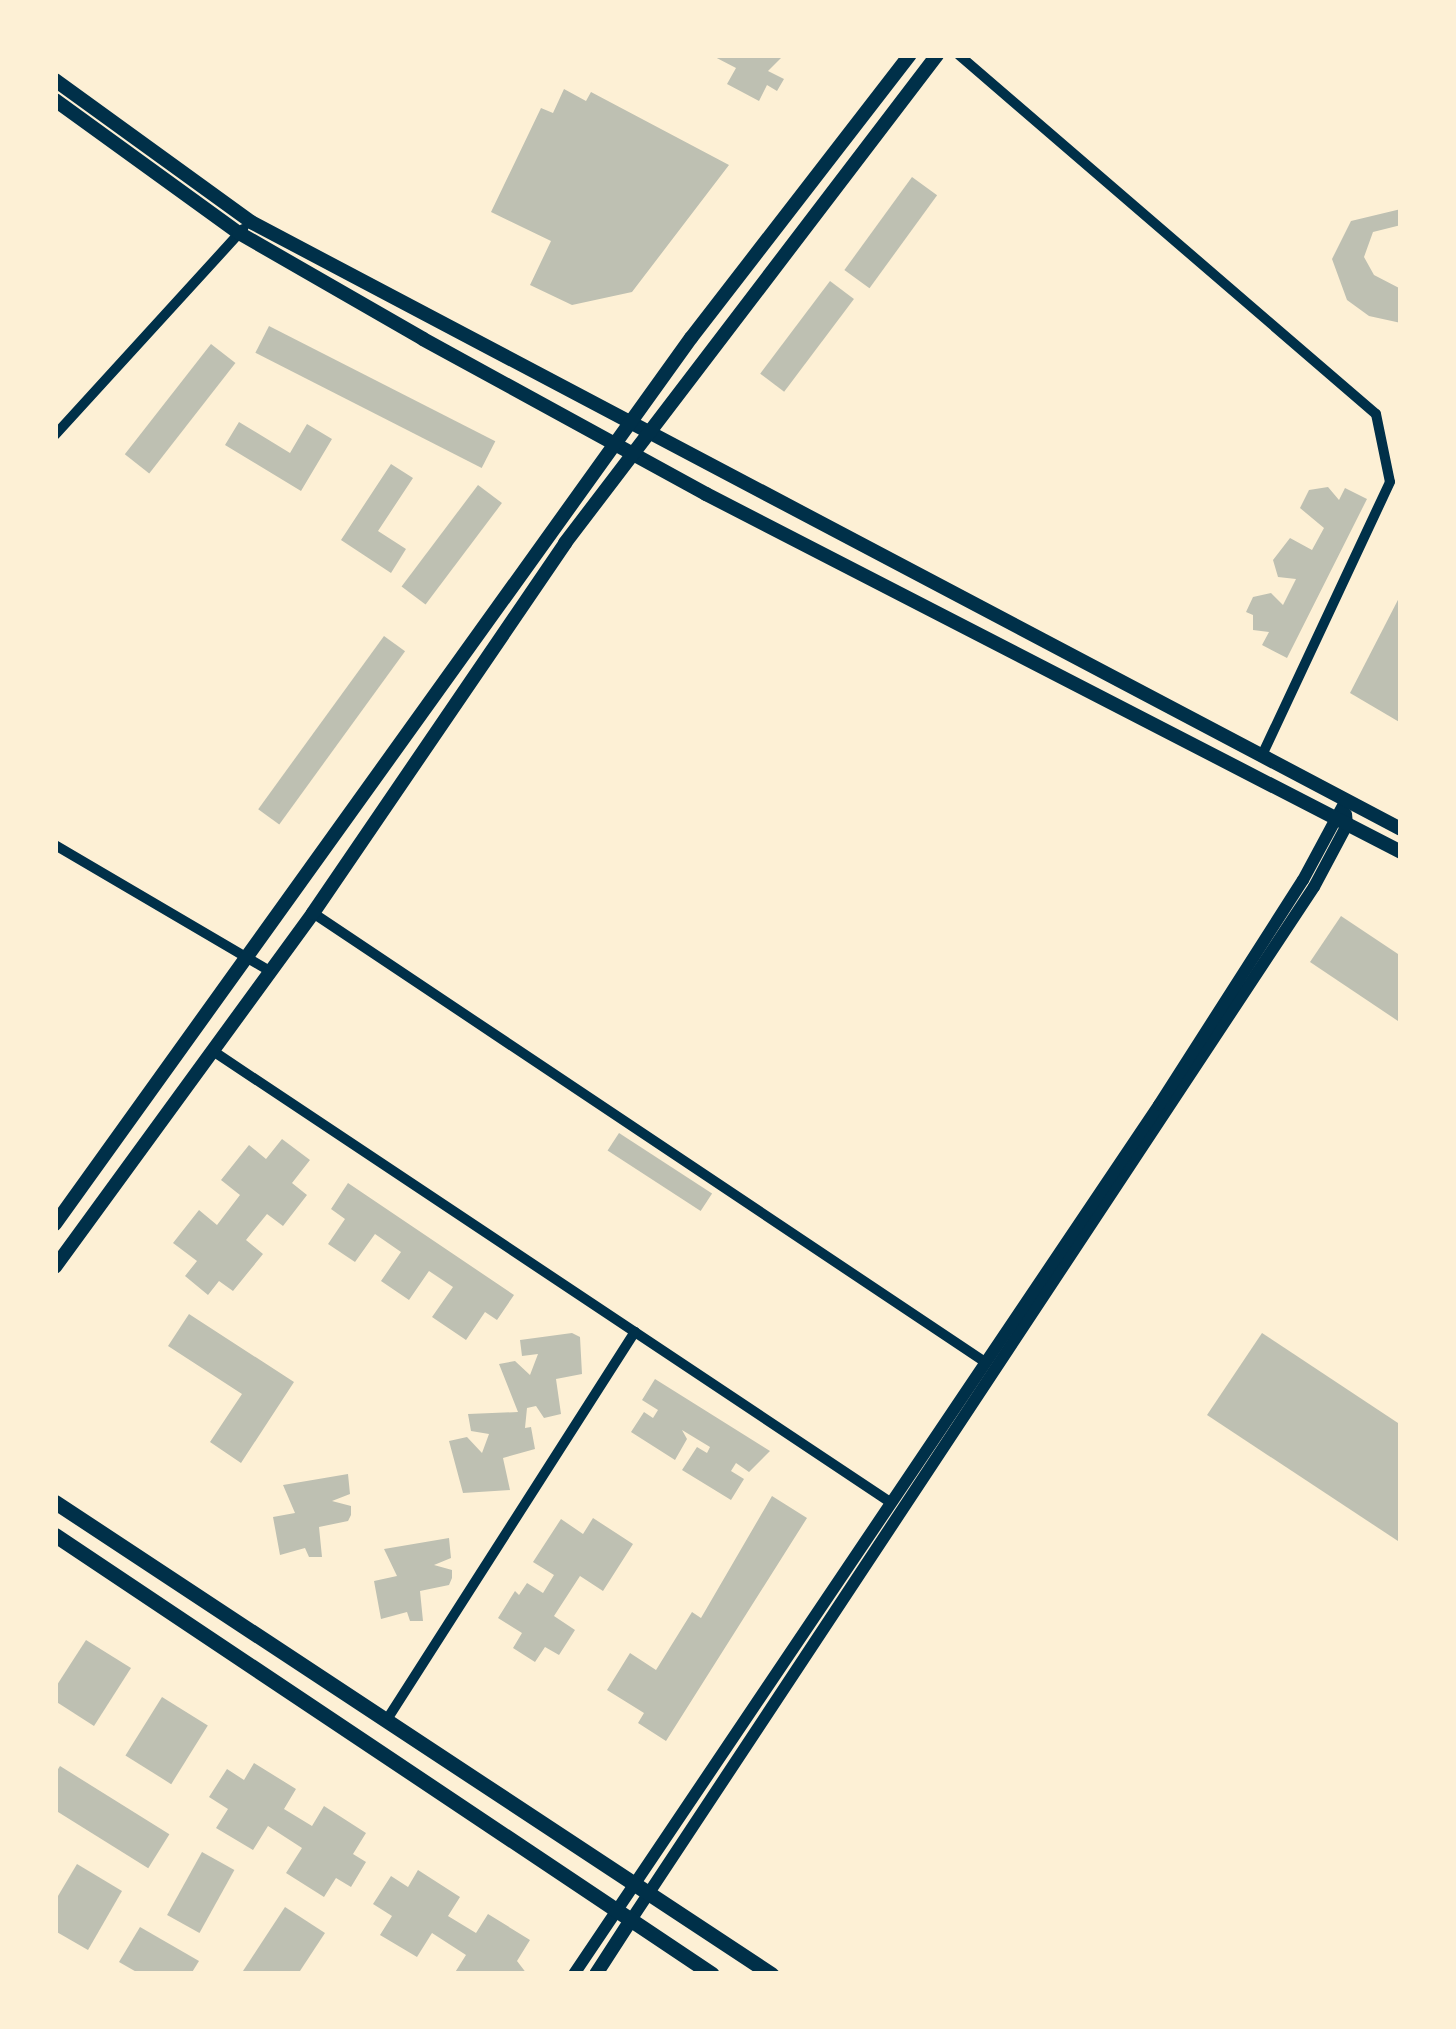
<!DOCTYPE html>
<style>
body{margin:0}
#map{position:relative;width:1456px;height:2029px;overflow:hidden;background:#fdf0d5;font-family:"DM Sans",sans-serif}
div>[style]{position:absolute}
.building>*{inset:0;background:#bec0b2;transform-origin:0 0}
.minor>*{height:10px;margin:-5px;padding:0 5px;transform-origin:5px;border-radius:5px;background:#003049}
.tertiary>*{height:12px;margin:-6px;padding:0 6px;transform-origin:6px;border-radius:6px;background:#003049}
.secondary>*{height:14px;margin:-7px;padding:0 7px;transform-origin:7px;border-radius:7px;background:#003049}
.primary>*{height:15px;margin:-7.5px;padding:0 7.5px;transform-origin:7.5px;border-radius:7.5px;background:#003049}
span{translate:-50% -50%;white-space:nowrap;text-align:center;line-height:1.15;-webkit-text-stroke:8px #fdf0d5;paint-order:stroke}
.frame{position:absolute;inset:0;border:58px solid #fdf0d5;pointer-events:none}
</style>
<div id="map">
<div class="building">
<i style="clip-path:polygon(711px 55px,784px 55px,768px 71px,784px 79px,777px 91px,767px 85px,759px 101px,727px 84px,736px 68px)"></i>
<i style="clip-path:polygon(564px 89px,586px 101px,591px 92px,729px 165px,632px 292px,572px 305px,530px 285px,551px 241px,491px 212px,541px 108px,553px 113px)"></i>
<i style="left:912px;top:177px;width:31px;height:115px;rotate:36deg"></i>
<i style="clip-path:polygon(1401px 209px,1401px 225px,1373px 232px,1364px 257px,1374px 275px,1401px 289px,1401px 323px,1369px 316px,1347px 300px,1332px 259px,1351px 221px)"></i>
<i style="left:830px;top:281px;width:30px;height:116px;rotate:37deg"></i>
<i style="left:269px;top:326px;width:254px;height:30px;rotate:27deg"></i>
<i style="left:211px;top:344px;width:31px;height:140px;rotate:38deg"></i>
<i style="clip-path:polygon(239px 422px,290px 453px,307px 424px,332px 439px,301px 491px,225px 445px)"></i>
<i style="clip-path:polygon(391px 464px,413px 478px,378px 531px,406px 549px,391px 573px,341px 540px)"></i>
<i style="left:478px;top:485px;width:30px;height:127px;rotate:37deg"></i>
<i style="clip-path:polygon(1328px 487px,1339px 500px,1345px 488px,1367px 499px,1287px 658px,1262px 645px,1269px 632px,1253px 630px,1253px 615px,1246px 612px,1253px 597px,1271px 593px,1283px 605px,1296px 579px,1278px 577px,1273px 560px,1290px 538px,1312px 550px,1324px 528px,1300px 508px,1309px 490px)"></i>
<i style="clip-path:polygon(1401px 594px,1401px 723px,1350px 693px)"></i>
<i style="left:384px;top:636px;width:26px;height:214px;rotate:36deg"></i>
<i style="clip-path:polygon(1341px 916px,1401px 956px,1401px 1023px,1310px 962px)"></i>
<i style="left:619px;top:1133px;width:111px;height:21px;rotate:33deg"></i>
<i style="clip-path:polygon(282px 1139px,310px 1160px,292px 1183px,307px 1195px,283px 1226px,267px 1214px,246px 1240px,263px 1254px,233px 1291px,219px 1281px,208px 1295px,185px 1276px,197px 1261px,173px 1243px,199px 1210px,217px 1225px,240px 1195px,221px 1180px,249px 1145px,266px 1159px)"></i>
<i style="clip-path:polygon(348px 1183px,514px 1295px,497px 1320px,485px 1312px,466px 1340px,432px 1317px,453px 1287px,429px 1271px,409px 1300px,381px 1281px,401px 1252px,375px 1234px,355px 1262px,328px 1244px,345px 1219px,331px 1209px)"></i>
<i style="clip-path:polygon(189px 1314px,294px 1382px,241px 1463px,210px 1442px,242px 1394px,168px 1346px)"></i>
<i style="clip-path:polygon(572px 1333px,580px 1337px,582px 1374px,556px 1379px,561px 1414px,544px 1418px,536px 1406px,527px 1408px,525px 1428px,531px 1427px,535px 1449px,503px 1458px,510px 1490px,463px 1493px,449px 1441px,467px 1437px,482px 1453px,489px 1434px,471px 1431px,468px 1414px,518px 1412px,499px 1364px,515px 1361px,530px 1375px,538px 1354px,522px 1356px,520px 1340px)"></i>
<i style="clip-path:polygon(1262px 1333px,1401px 1425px,1401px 1543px,1207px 1415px)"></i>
<i style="clip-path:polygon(655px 1379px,770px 1451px,749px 1472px,736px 1463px,731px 1471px,744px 1479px,731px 1500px,682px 1470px,697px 1447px,707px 1453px,710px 1447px,682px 1430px,687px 1439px,675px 1460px,631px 1432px,644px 1412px,653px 1418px,658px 1410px,642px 1400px)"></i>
<i style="clip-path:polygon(348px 1474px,350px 1494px,332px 1501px,351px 1506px,351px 1515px,348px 1521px,319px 1527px,322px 1557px,309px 1557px,305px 1548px,280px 1555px,273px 1517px,295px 1513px,283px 1485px)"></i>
<i style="clip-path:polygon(772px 1496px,807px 1518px,666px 1741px,638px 1723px,644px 1713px,607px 1690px,630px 1653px,656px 1670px,692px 1612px,701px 1618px)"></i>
<i style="clip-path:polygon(593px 1518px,633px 1544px,603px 1591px,580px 1576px,554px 1616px,575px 1630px,559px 1655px,545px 1647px,535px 1662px,513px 1648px,522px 1633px,498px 1618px,515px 1591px,519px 1595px,527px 1583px,543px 1593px,554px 1575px,533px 1562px,561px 1519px,583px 1534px)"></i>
<i style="clip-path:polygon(449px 1538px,451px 1558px,434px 1565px,452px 1570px,452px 1578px,449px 1585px,420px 1591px,423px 1621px,410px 1621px,407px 1612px,381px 1619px,374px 1581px,397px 1576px,384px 1549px)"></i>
<i style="clip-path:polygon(86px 1640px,131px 1668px,94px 1726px,55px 1701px,55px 1688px)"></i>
<i style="left:162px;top:1697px;width:54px;height:69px;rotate:32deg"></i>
<i style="clip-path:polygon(254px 1763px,296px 1789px,284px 1809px,312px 1826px,324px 1806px,366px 1833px,353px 1854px,366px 1862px,351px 1887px,336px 1878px,324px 1897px,286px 1873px,302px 1848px,268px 1826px,253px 1850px,216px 1828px,228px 1809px,209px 1797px,227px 1769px,244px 1780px)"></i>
<i style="left:60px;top:1766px;width:129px;height:40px;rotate:32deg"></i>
<i style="left:202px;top:1852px;width:37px;height:72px;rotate:29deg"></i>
<i style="clip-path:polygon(77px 1864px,122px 1891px,88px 1950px,55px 1931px,55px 1901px)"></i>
<i style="clip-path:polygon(418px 1870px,460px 1897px,448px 1916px,476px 1933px,488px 1914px,530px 1940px,517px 1961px,527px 1974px,454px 1974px,466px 1955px,432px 1933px,417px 1957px,380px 1935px,392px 1916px,373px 1904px,391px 1876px,408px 1887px)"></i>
<i style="clip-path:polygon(285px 1907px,325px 1933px,298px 1974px,241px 1974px)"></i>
<i style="clip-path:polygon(140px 1927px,199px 1961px,191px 1974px,140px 1974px,119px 1962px)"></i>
</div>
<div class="minor">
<i style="left:959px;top:55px;width:550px;rotate:40.73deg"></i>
<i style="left:1376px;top:414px;width:69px;rotate:78.4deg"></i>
<i style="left:1390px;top:482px;width:302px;rotate:115.1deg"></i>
<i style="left:55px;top:435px;width:279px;rotate:-47.6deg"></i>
<i style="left:55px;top:845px;width:249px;rotate:30.4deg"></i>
<i style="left:313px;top:913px;width:808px;rotate:33.75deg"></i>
<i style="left:213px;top:1051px;width:813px;rotate:33.67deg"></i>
<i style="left:386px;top:1721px;width:462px;rotate:-57.4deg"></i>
</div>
<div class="tertiary">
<i style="left:631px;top:1920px;width:1238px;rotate:-56.53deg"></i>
<i style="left:1314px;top:887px;width:70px;rotate:-62deg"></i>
<i style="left:1347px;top:825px;width:11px;rotate:-95deg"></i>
<i style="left:574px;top:1974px;width:1048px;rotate:-56.05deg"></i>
<i style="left:1159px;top:1105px;width:267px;rotate:-57.4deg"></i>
<i style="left:1303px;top:880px;width:89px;rotate:-61.7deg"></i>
</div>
<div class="secondary">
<i style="left:55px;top:80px;width:242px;rotate:35.9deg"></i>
<i style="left:251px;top:222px;width:1300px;rotate:27.83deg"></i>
<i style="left:55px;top:100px;width:227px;rotate:35.9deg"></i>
<i style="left:239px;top:233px;width:212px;rotate:29.9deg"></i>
<i style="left:423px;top:339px;width:323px;rotate:28.7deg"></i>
<i style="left:706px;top:494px;width:782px;rotate:27.25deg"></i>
<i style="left:55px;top:1224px;width:1091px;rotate:-54.33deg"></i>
<i style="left:691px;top:338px;width:358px;rotate:-52.3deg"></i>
<i style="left:55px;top:1267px;width:438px;rotate:-53.9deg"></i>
<i style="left:313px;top:913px;width:448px;rotate:-55.7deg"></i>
<i style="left:565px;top:543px;width:614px;rotate:-52.68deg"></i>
<i style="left:596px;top:1974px;width:64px;rotate:-57.1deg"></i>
</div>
<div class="primary">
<i style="left:55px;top:1502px;width:858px;rotate:33.39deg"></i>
<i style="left:55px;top:1535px;width:790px;rotate:33.75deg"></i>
</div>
<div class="frame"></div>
</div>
